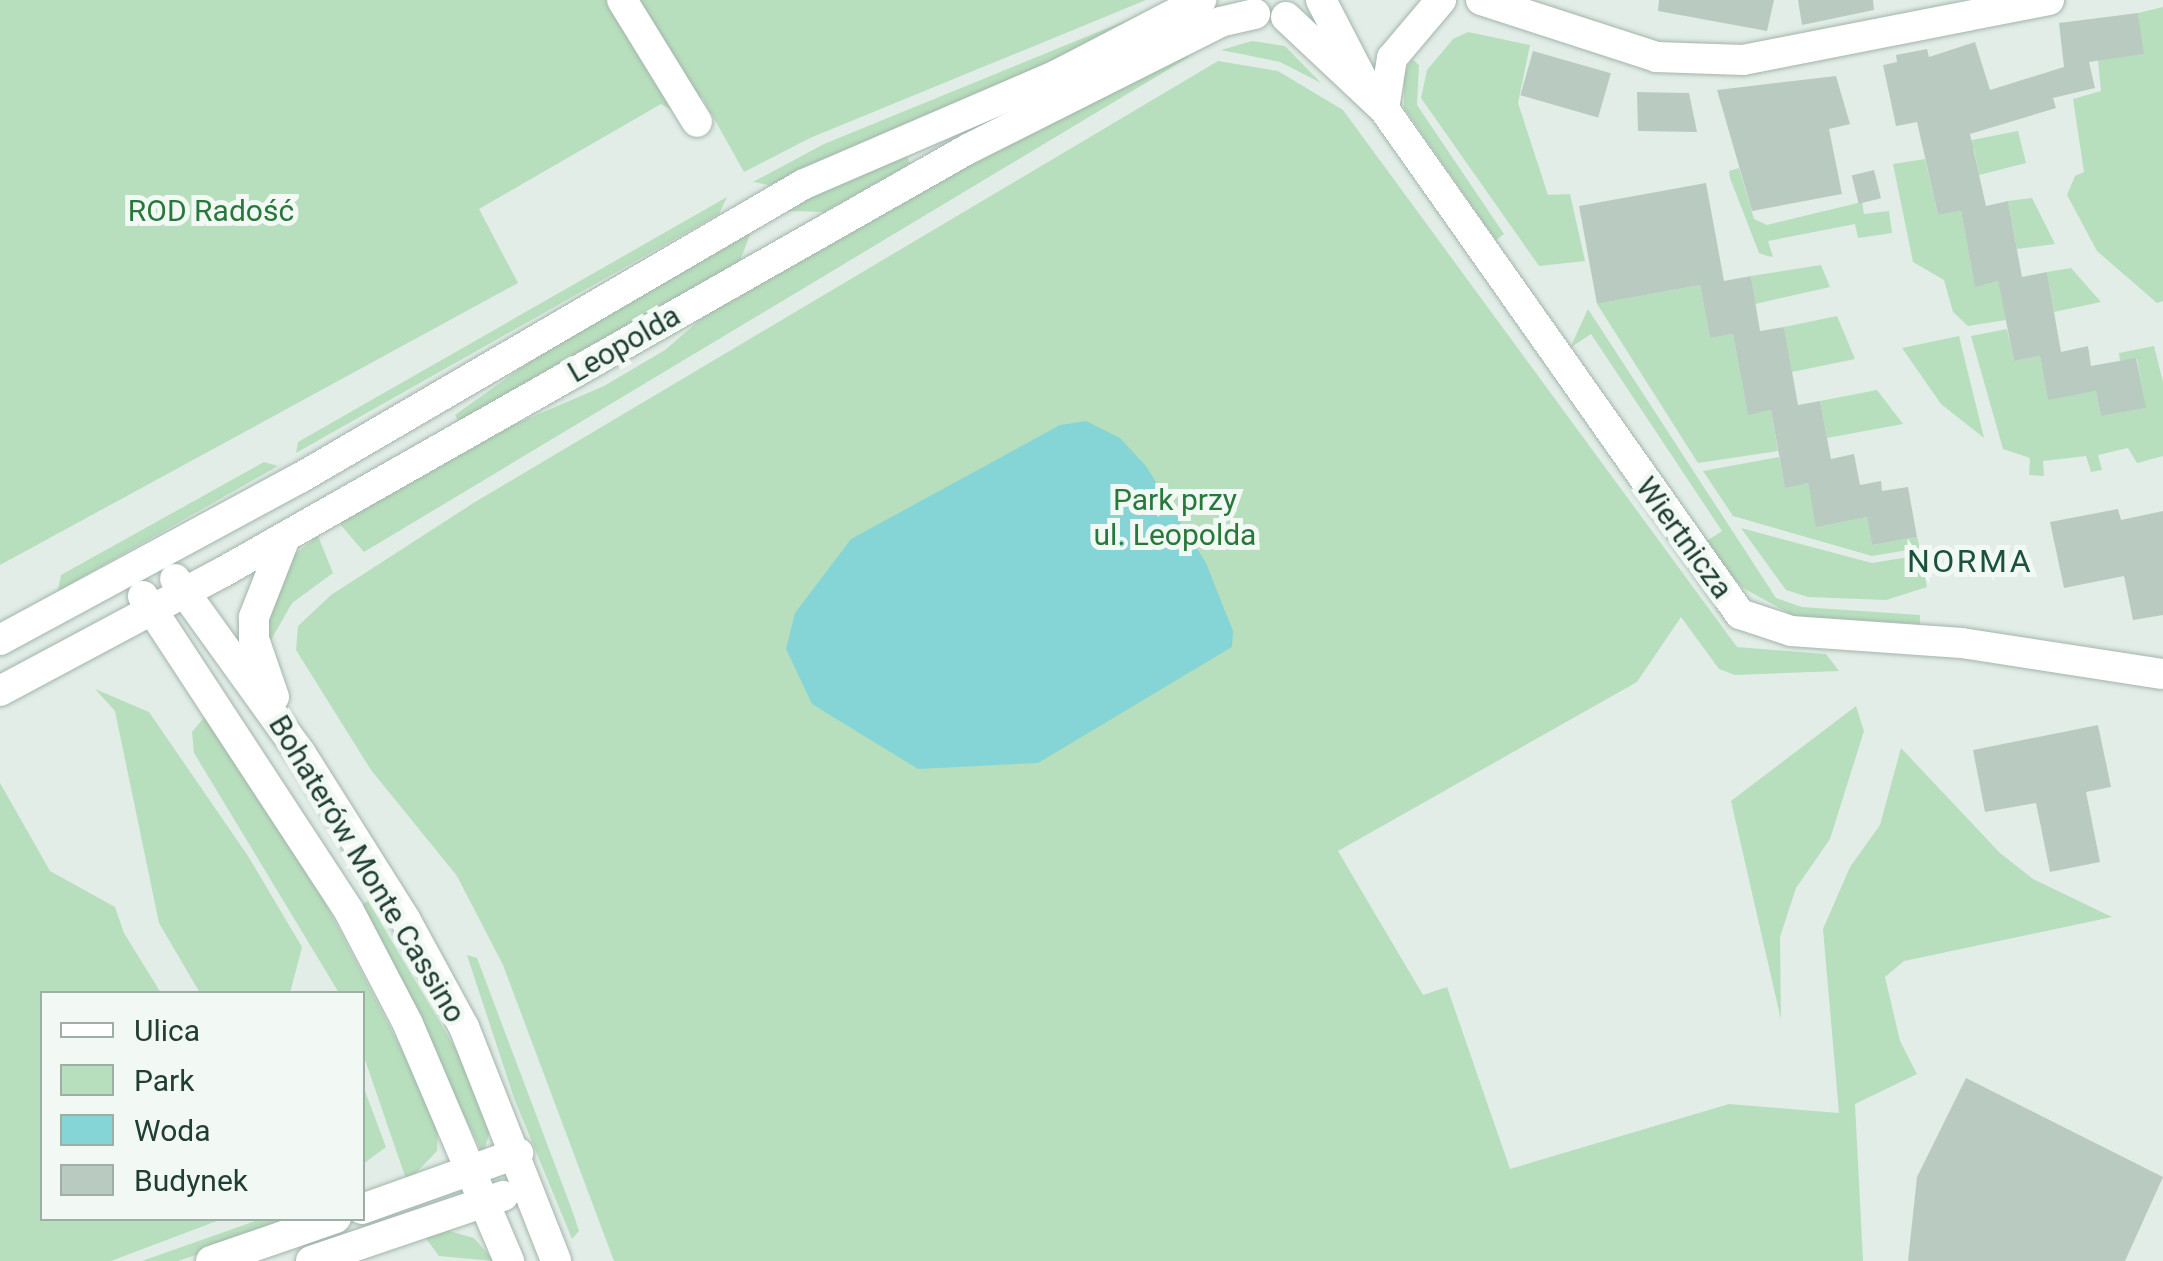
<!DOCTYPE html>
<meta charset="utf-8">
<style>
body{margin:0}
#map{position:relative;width:2163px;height:1261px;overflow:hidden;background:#e1ede6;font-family:Roboto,sans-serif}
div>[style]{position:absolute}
.green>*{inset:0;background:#b8dfbd}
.water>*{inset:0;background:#85d5d6}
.building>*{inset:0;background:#b9cbc1;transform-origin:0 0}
.roads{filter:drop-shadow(0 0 2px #a3b5ac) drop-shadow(0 0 2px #a3b5ac)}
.minor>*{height:30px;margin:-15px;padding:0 15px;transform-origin:15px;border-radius:15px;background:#fff}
span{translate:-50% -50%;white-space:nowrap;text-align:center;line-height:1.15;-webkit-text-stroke:10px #f2f9f4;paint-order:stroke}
.park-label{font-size:30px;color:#27793b}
.street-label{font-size:30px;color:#203f32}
.neighbourhood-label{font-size:32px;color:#1b523d;letter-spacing:2.5px}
.legend{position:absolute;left:40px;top:991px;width:325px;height:230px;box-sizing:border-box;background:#f2f9f4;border:2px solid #9eafa6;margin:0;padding:12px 18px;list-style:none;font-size:30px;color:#203f32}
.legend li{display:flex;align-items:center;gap:20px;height:50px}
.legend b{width:50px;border:2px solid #9eafa6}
</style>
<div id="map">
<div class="green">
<i style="clip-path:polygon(0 0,1146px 0,810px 138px,744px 172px,702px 97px,675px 112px,661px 104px,479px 209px,518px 283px,0 565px)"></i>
<i style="clip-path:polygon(1159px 7px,1069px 59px,769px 185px,753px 182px,824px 144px)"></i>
<i style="clip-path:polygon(2163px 7px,2163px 301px,2157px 303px,2097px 251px,2067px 195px,2075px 176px,2084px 172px,2073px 99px,2101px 91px,2098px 60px,2143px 54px,2138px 13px)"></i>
<i style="clip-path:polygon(1468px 32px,1530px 45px,1518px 103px,1548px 195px,1570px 194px,1585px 261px,1539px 266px,1421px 98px,1427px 70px,1453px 39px)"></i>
<i style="clip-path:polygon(1252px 41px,1285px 46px,1321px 83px,1280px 62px,1221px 50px)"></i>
<i style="clip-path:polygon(1184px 49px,1189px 57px,364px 552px,339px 523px,492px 434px,604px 386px,665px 350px,709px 312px,1043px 122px)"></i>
<i style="clip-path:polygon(1412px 59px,1419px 65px,1417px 105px,1504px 234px,1496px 240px,1404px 108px,1404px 74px)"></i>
<i style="clip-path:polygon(1218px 61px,1278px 71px,1343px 110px,1737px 647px,1826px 654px,1839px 671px,1735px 675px,1719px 669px,1681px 617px,1637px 682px,1338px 851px,1423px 995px,1447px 987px,1510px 1169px,1729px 1104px,1839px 1113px,1823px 929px,1850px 867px,1880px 825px,1901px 748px,2000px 853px,2033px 879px,2112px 917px,1904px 961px,1885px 977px,1900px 1041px,1917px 1074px,1855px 1104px,1863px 1261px,614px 1261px,503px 965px,457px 876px,371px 770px,296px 650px,298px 626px,331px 595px,475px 502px)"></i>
<i style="clip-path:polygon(2018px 131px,2026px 163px,1979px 175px,1974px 149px,1964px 151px,1962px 142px)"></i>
<i style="clip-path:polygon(907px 156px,910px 164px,824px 212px,789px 211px,822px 190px)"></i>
<i style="clip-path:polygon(1925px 159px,1938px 215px,1961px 211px,1975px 286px,1998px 281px,2006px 320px,1968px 326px,1953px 312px,1944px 280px,1913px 262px,1893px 164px)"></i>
<i style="clip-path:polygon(1739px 168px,1754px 219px,1767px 225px,1862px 202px,1864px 214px,1889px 211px,1892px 233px,1858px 238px,1855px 224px,1768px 241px,1773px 257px,1767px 256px,1759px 253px,1730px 178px,1729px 171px)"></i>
<i style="clip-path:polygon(727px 197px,719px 214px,296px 453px,298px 442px)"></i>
<i style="clip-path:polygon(2032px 198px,2055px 244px,2017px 249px,2008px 201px)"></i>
<i style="clip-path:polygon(751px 232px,740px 261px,459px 422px,455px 415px,571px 332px)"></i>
<i style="clip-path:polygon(1821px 265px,1830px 287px,1755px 304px,1751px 276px)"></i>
<i style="clip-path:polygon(2071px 268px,2101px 302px,2054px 312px,2047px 272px)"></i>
<i style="clip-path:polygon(1700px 285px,1710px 338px,1733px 334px,1748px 414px,1771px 410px,1778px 451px,1698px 463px,1597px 304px)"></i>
<i style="clip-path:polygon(1588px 309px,1776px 598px,1802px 607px,1920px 615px,1920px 624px,1794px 616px,1743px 588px,1702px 544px,1722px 531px,1591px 334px,1570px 348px)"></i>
<i style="clip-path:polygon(1837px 316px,1855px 359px,1792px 372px,1784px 327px)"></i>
<i style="clip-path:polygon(2007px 329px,2014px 361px,2040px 356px,2048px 399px,2096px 391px,2101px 416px,2145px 408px,2137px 359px,2120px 361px,2119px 353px,2154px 346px,2163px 382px,2163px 456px,2137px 463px,2128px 448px,2098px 455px,2102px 470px,2091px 472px,2086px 456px,2043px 461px,2044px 476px,2029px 475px,2030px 458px,2003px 449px,1971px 336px)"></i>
<i style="clip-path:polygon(1959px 336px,1984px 438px,1941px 404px,1902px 348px)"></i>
<i style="clip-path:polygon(1877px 390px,1903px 424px,1827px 438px,1820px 401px)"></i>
<i style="clip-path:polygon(1779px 457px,1785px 487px,1808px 483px,1817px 526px,1867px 517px,1872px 545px,1917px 537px,1920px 548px,1872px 556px,1733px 516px,1703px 471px)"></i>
<i style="clip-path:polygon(264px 462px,278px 466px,58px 591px,61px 575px)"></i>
<i style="clip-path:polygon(1741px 528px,1872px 563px,1921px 555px,1927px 587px,1886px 600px,1808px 597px,1786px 590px)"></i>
<i style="clip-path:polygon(318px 536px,333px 573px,292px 603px,267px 647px,264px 633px,286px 561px)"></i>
<i style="clip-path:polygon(95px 689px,149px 712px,248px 856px,302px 947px,290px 993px,200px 993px,159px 923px,115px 711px)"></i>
<i style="clip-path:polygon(1856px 706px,1864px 731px,1830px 839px,1796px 888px,1780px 937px,1781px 1020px,1731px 801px)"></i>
<i style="clip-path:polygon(206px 715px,318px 889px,426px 1096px,438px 1129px,437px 1151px,407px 1182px,363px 1054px,362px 994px,339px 993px,194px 753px,192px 732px)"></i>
<i style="clip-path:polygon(0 783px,50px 871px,115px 907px,124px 933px,161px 993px,42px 994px,42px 1218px,222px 1219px,111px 1261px,0 1261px)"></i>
<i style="clip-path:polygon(368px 901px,467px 1068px,490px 1131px,483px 1154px,361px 905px)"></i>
<i style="clip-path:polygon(467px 955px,477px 958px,572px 1210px,579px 1231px,572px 1239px,514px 1098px)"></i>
<i style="clip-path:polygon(362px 1083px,386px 1147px,363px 1164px,362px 1164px)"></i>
<i style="clip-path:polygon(261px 1219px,302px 1219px,178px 1261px,142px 1261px)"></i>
<i style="clip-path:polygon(449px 1231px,474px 1238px,494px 1261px,439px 1256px,425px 1237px)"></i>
</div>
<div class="water">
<i style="clip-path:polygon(1086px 421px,1120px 438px,1146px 466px,1206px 563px,1233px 631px,1232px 647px,1038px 763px,918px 769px,812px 704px,786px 649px,795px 613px,851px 539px,1060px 425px)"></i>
</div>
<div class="building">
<i style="clip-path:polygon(1659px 0,1774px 0,1767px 31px,1658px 11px)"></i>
<i style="clip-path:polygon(1798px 0,1873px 0,1874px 10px,1802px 25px)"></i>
<i style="clip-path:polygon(2138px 13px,2144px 54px,2089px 62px,2095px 88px,2053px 98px,2056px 108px,1970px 134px,1986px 206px,2008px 201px,2022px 277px,2047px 272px,2061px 352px,2088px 346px,2091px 366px,2136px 358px,2146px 408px,2101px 416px,2096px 391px,2048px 400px,2040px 356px,2014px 361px,1998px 281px,1975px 287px,1961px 211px,1938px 215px,1917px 122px,1896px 126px,1883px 65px,1897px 62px,1896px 55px,1927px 49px,1929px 57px,1975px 42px,1990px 90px,2064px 67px,2059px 23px)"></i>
<i style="left:1533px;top:51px;width:81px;height:46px;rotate:16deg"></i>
<i style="clip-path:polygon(1836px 76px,1850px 124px,1829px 129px,1842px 194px,1752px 211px,1717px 90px)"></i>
<i style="clip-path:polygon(1637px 92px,1689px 93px,1697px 132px,1638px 131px)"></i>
<i style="left:1874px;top:170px;width:29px;height:23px;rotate:76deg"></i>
<i style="clip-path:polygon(1706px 183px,1724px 281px,1751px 276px,1760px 331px,1784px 327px,1798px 405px,1820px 401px,1831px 459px,1854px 454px,1860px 485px,1881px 481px,1882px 491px,1908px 487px,1917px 537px,1872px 545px,1867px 517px,1816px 527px,1808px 483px,1785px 488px,1771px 410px,1748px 415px,1733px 334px,1710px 338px,1700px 285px,1597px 304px,1579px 206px)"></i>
<i style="clip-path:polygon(2118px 509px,2121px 520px,2163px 511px,2163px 615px,2133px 620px,2124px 576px,2064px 588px,2050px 522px)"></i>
<i style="clip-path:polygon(2098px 725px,2111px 787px,2086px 792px,2100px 862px,2050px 872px,2036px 803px,1985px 812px,1973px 750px)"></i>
<i style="clip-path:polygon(1966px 1078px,2163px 1177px,2125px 1261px,1908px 1261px,1917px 1177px)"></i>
</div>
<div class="roads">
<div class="minor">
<i style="left:622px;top:0;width:143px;rotate:58.4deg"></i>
<i style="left:1321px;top:0;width:89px;rotate:62.6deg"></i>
<i style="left:1481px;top:0;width:184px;rotate:18deg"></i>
<i style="left:1656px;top:57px;width:87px;rotate:2deg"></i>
<i style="left:1743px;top:60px;width:312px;rotate:-11.1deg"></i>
<i style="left:1286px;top:17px;width:134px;rotate:43.2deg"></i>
<i style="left:1384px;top:109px;width:618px;rotate:54.82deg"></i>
<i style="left:1740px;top:614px;width:54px;rotate:18.4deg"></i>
<i style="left:1791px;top:631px;width:171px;rotate:4deg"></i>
<i style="left:1962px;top:643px;width:203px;rotate:8.8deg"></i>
<i style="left:1384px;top:109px;width:52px;rotate:-81.1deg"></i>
<i style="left:1392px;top:58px;width:76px;rotate:-49.8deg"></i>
<i style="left:175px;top:579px;width:213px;rotate:54.2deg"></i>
<i style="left:300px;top:752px;width:197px;rotate:57.8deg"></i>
<i style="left:405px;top:919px;width:123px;rotate:61.4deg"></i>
<i style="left:464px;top:1027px;width:251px;rotate:68.5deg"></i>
<i style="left:143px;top:596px;width:376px;rotate:56.8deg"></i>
<i style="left:349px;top:911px;width:127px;rotate:62.4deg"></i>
<i style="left:408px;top:1024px;width:258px;rotate:66.9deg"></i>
<i style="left:0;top:640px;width:341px;rotate:-28.4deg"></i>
<i style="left:300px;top:478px;width:583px;rotate:-30.26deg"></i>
<i style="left:804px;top:184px;width:273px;rotate:-23.3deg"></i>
<i style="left:1055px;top:76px;width:165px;rotate:-27.5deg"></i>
<i style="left:0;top:691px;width:253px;rotate:-28.1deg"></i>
<i style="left:223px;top:572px;width:857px;rotate:-29.59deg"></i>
<i style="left:968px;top:149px;width:282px;rotate:-26.7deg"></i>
<i style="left:1220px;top:22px;width:36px;rotate:-13deg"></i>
<i style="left:274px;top:697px;width:61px;rotate:-109deg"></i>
<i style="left:254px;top:639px;width:22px;rotate:-90deg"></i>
<i style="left:254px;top:617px;width:85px;rotate:-68.6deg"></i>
<i style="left:362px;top:1209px;width:166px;rotate:-19.7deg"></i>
<i style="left:211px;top:1261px;width:132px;rotate:-19deg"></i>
<i style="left:311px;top:1261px;width:203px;rotate:-18.7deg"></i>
</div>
</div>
<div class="park-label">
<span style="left:211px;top:211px">ROD Radość</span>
<span style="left:1175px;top:517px">Park przy<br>ul. Leopolda</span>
</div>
<div class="street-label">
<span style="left:624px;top:344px;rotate:-30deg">Leopolda</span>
<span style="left:1684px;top:538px;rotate:54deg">Wiertnicza</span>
<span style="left:367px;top:869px;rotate:59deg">Bohaterów Monte Cassino</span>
</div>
<div class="neighbourhood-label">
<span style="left:1970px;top:561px">NORMA</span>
</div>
<ul class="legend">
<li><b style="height:12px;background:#fff"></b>Ulica</li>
<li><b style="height:28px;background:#b8dfbd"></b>Park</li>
<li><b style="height:28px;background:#85d5d6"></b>Woda</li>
<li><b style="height:28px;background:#b9cbc1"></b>Budynek</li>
</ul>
</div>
